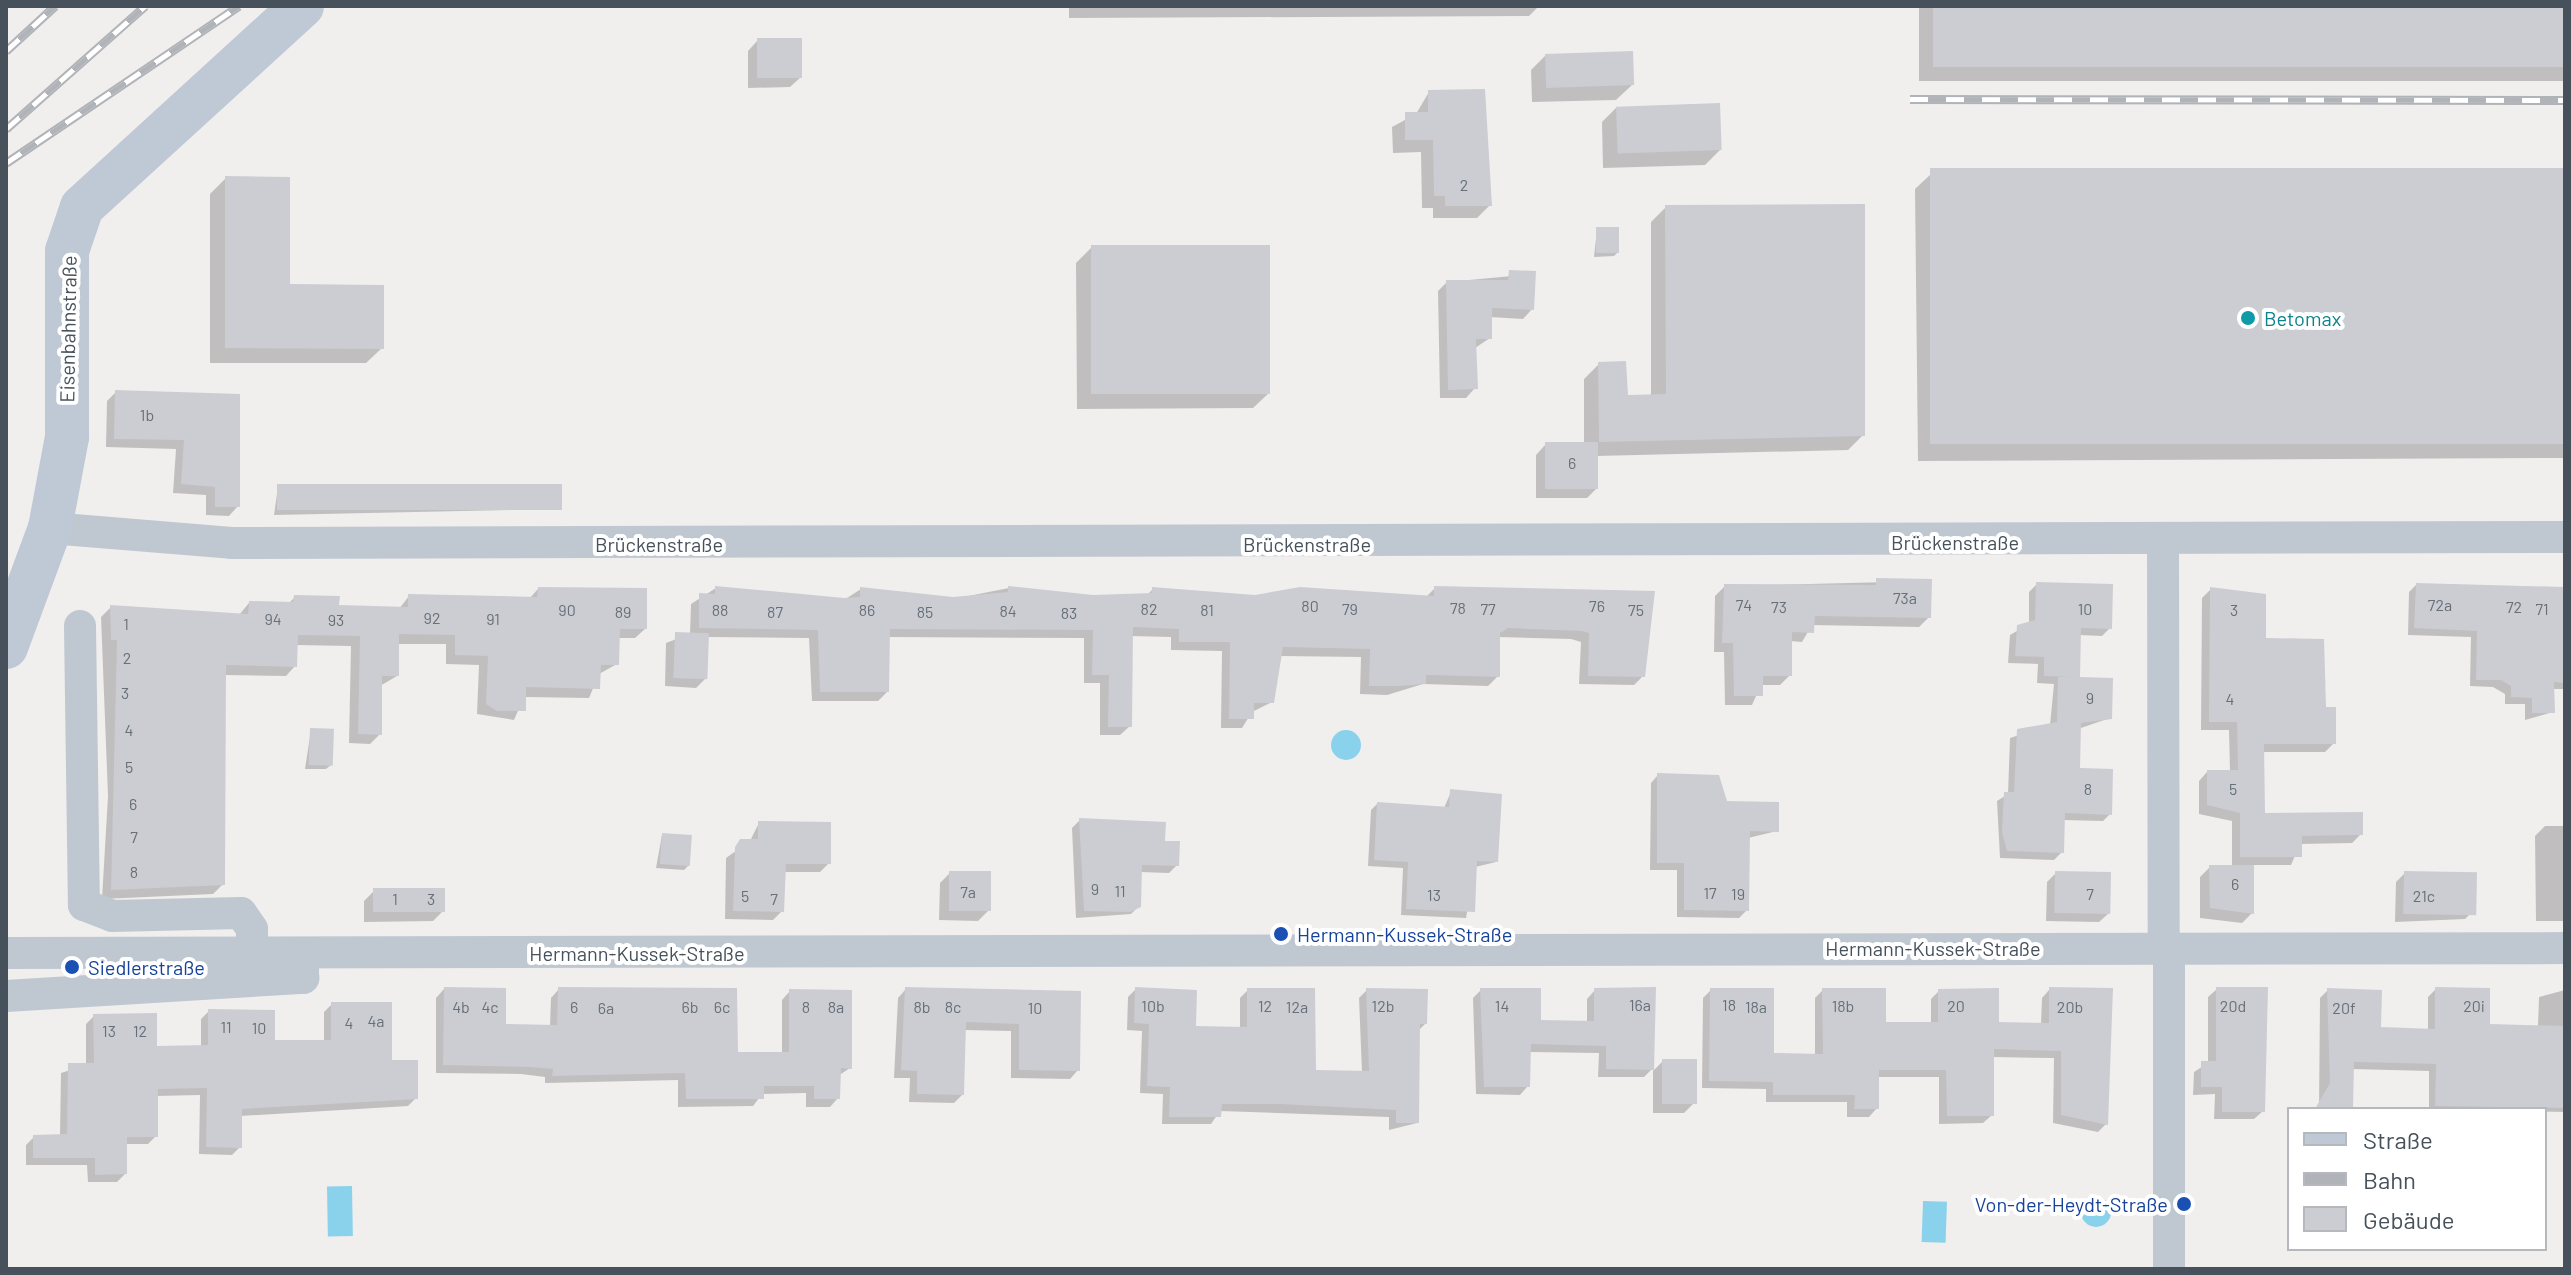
<!DOCTYPE html>
<meta charset="utf-8">
<style>
body{margin:0}
#map{position:relative;width:2571px;height:1275px;overflow:hidden;background:#f1eeee;font-family:Barlow,sans-serif}
div>[style]{position:absolute}
.water>*{inset:0;background:#8ad2eb;transform-origin:0 0}
.round{border-radius:50%}
.shadow>*{inset:0;background:#0003;transform-origin:0 0}
.building>*{inset:0;background:#cbcdd3;transform-origin:0 0}
.street>*{height:32px;margin:-16px;padding:0 16px;transform-origin:16px;border-radius:16px;background:#bfc8d0}
.secondary>*{height:44px;margin:-22px;padding:0 22px;transform-origin:22px;border-radius:22px;background:#bfc9d5}
.rail>*{height:9px;margin-top:-4.5px;transform-origin:0;background:repeating-linear-gradient(90deg,#fff 0 18px,#b0b3b8 0 36px);box-sizing:border-box;border-block:2px solid #b0b3b8}
.dots>*{width:22px;height:22px;translate:-50% -50%;box-sizing:border-box;border:4px solid #fff;border-radius:50%}
span{translate:-50% -50%;white-space:nowrap;text-align:center;line-height:1.15;-webkit-text-stroke:8px #fff;paint-order:stroke}
.number-label{font-size:16px;color:#677079}
.number-label span{-webkit-text-stroke-width:0}
.culture-label{font-size:20px;color:#0d838f}
.left{translate:0 -50%;text-align:left}
.street-label{font-size:20px;color:#46515b}
.transit-label{font-size:20px;color:#164399}
.right{translate:-100% -50%;text-align:right}
.frame{position:absolute;inset:0;border:8px solid #46515b;pointer-events:none}
.legend{position:absolute;left:2287px;top:1107px;width:260px;height:144px;box-sizing:border-box;background:#fff;border:2px solid #b5b9bd;margin:0;padding:10px 14px;list-style:none;font-size:24px;color:#46515b}
.legend li{display:flex;align-items:center;gap:16px;height:40px}
.legend b{width:40px;border:2px solid #b5b9bd}
</style>
<div id="map">
<div class="water">
<i class="round" style="left:1331px;top:730px;width:30px;height:30px"></i>
<i style="left:352px;top:1186px;width:50px;height:25px;rotate:89deg"></i>
<i class="round" style="left:2081px;top:1197px;width:30px;height:30px"></i>
<i style="left:1923px;top:1201px;width:24px;height:41px;rotate:2deg"></i>
</div>
<div class="shadow">
<i style="clip-path:polygon(1069px 6px,1539px 6px,1529px 16px,1069px 18px)"></i>
<i style="left:1919px;top:6px;width:646px;height:75px"></i>
<i style="clip-path:polygon(758px 40px,801px 77px,790px 87px,748px 88px,748px 51px)"></i>
<i style="clip-path:polygon(1546px 55px,1632px 85px,1616px 100px,1532px 102px,1531px 70px)"></i>
<i style="clip-path:polygon(1429px 92px,1490px 205px,1477px 218px,1433px 218px,1433px 208px,1422px 208px,1421px 152px,1393px 153px,1392px 127px,1416px 114px)"></i>
<i style="clip-path:polygon(1617px 107px,1720px 150px,1705px 165px,1603px 168px,1602px 122px)"></i>
<i style="clip-path:polygon(2565px 170px,2565px 458px,1918px 461px,1915px 189px,1931px 174px)"></i>
<i style="clip-path:polygon(226px 178px,288px 286px,382px 348px,366px 363px,210px 363px,210px 194px)"></i>
<i style="clip-path:polygon(1666px 207px,1863px 435px,1848px 450px,1596px 456px,1597px 488px,1587px 498px,1536px 498px,1536px 455px,1546px 444px,1584px 444px,1584px 379px,1599px 364px,1626px 397px,1651px 397px,1651px 222px)"></i>
<i style="clip-path:polygon(1597px 229px,1618px 252px,1614px 256px,1594px 257px)"></i>
<i style="clip-path:polygon(1092px 247px,1269px 393px,1253px 408px,1077px 409px,1076px 263px)"></i>
<i style="clip-path:polygon(1534px 274px,1532px 309px,1523px 319px,1490px 317px,1490px 338px,1475px 348px,1475px 388px,1466px 398px,1440px 398px,1438px 291px,1447px 282px)"></i>
<i style="clip-path:polygon(116px 392px,238px 396px,238px 506px,229px 516px,206px 515px,206px 495px,173px 493px,176px 449px,106px 447px,107px 401px)"></i>
<i style="clip-path:polygon(278px 487px,560px 509px,274px 515px)"></i>
<i style="clip-path:polygon(1930px 581px,1929px 617px,1919px 627px,1812px 625px,1802px 642px,1790px 641px,1790px 675px,1780px 685px,1761px 685px,1752px 705px,1725px 705px,1724px 652px,1714px 652px,1715px 596px,1725px 586px)"></i>
<i style="clip-path:polygon(2037px 584px,2110px 628px,2102px 636px,2079px 635px,2078px 679px,2110px 718px,2078px 729px,2078px 770px,2110px 814px,2103px 821px,2063px 820px,2062px 852px,2054px 860px,2000px 858px,1997px 801px,2008px 794px,2010px 738px,2050px 725px,2054px 684px,2037px 683px,2038px 664px,2008px 663px,2010px 635px,2029px 624px,2029px 592px)"></i>
<i style="clip-path:polygon(2416px 585px,2565px 640px,2565px 689px,2552px 689px,2553px 712px,2525px 720px,2525px 704px,2505px 704px,2505px 694px,2493px 687px,2470px 686px,2471px 637px,2408px 635px,2409px 592px)"></i>
<i style="clip-path:polygon(716px 588px,844px 600px,861px 589px,953px 599px,1009px 588px,1093px 597px,1146px 596px,1153px 589px,1255px 597px,1426px 597px,1435px 588px,1653px 593px,1643px 676px,1634px 685px,1579px 684px,1581px 642px,1571px 639px,1498px 637px,1498px 676px,1488px 686px,1423px 684px,1387px 695px,1360px 694px,1361px 657px,1280px 656px,1272px 702px,1252px 712px,1242px 728px,1221px 728px,1222px 651px,1171px 650px,1171px 637px,1131px 636px,1130px 726px,1120px 735px,1100px 735px,1100px 683px,1084px 683px,1084px 638px,888px 637px,887px 692px,878px 701px,812px 701px,809px 638px,707px 637px,705px 679px,696px 688px,665px 686px,666px 643px,690px 634px,691px 604px)"></i>
<i style="clip-path:polygon(538px 589px,645px 629px,635px 638px,618px 638px,617px 664px,599px 674px,589px 698px,524px 697px,514px 720px,477px 714px,479px 665px,446px 664px,446px 644px,397px 644px,397px 676px,380px 686px,380px 734px,370px 744px,349px 743px,351px 646px,296px 645px,295px 666px,286px 676px,224px 675px,223px 884px,213px 894px,102px 899px,108px 796px,101px 617px,111px 607px,239px 615px,249px 603px,288px 604px,295px 597px,337px 607px,399px 609px,409px 596px,529px 599px)"></i>
<i style="clip-path:polygon(2211px 589px,2324px 709px,2334px 743px,2325px 752px,2263px 752px,2263px 815px,2361px 834px,2352px 843px,2300px 844px,2291px 865px,2252px 865px,2252px 913px,2242px 923px,2200px 918px,2200px 877px,2210px 867px,2232px 867px,2232px 821px,2199px 814px,2199px 781px,2207px 772px,2230px 772px,2229px 730px,2201px 730px,2202px 598px)"></i>
<i style="clip-path:polygon(311px 730px,331px 765px,326px 769px,305px 769px)"></i>
<i style="clip-path:polygon(1658px 775px,1777px 831px,1748px 838px,1747px 910px,1739px 918px,1677px 917px,1677px 870px,1650px 870px,1651px 783px)"></i>
<i style="clip-path:polygon(1451px 792px,1496px 862px,1475px 867px,1466px 918px,1401px 915px,1403px 868px,1368px 866px,1371px 810px,1377px 804px,1444px 808px)"></i>
<i style="clip-path:polygon(1080px 820px,1163px 843px,1177px 865px,1169px 873px,1140px 872px,1139px 906px,1131px 914px,1076px 918px,1072px 828px)"></i>
<i style="clip-path:polygon(759px 823px,829px 863px,820px 872px,784px 872px,782px 911px,773px 920px,725px 919px,726px 858px,750px 841px)"></i>
<i style="clip-path:polygon(2545px 826px,2565px 826px,2565px 921px,2536px 921px,2535px 836px)"></i>
<i style="clip-path:polygon(662px 835px,689px 865px,684px 870px,656px 868px)"></i>
<i style="clip-path:polygon(950px 873px,988px 911px,978px 921px,939px 920px,940px 883px)"></i>
<i style="clip-path:polygon(2056px 873px,2109px 913px,2099px 922px,2046px 921px,2047px 882px)"></i>
<i style="clip-path:polygon(2405px 873px,2474px 910px,2465px 919px,2395px 922px,2396px 882px)"></i>
<i style="clip-path:polygon(374px 891px,443px 911px,433px 921px,364px 922px,364px 901px)"></i>
<i style="clip-path:polygon(444px 989px,504px 1025px,550px 1027px,551px 998px,559px 989px,736px 1054px,782px 1054px,782px 1000px,790px 991px,850px 1068px,838px 1076px,838px 1098px,830px 1107px,806px 1107px,806px 1093px,762px 1094px,753px 1106px,678px 1107px,678px 1080px,545px 1083px,545px 1077px,521px 1074px,436px 1073px,436px 998px)"></i>
<i style="clip-path:polygon(906px 989px,1079px 993px,1078px 1070px,1070px 1079px,1011px 1078px,1011px 1031px,964px 1030px,962px 1095px,954px 1103px,909px 1102px,910px 1078px,894px 1078px,898px 998px)"></i>
<i style="clip-path:polygon(1136px 989px,1194px 1028px,1240px 1029px,1240px 998px,1248px 990px,1314px 1072px,1362px 1072px,1359px 998px,1367px 990px,1426px 1023px,1418px 1031px,1417px 1123px,1389px 1130px,1389px 1117px,1220px 1111px,1211px 1124px,1162px 1124px,1163px 1094px,1140px 1093px,1142px 1031px,1127px 1030px,1128px 997px)"></i>
<i style="clip-path:polygon(2050px 989px,2106px 1124px,2098px 1132px,2053px 1123px,2054px 1058px,1992px 1057px,1992px 1115px,1983px 1123px,1939px 1124px,1939px 1077px,1877px 1077px,1877px 1108px,1869px 1117px,1847px 1117px,1847px 1102px,1766px 1102px,1766px 1089px,1702px 1088px,1703px 998px,1711px 990px,1772px 1055px,1815px 1056px,1815px 998px,1823px 990px,1884px 1024px,1931px 1024px,1931px 999px,1939px 991px,1997px 1024px,2041px 1024px,2042px 998px)"></i>
<i style="clip-path:polygon(2217px 989px,2263px 1111px,2254px 1119px,2214px 1119px,2215px 1094px,2193px 1095px,2194px 1072px,2208px 1063px,2208px 997px)"></i>
<i style="clip-path:polygon(2436px 989px,2488px 1026px,2538px 1027px,2539px 997px,2565px 990px,2565px 1112px,2429px 1109px,2429px 1071px,2352px 1069px,2351px 1109px,2319px 1109px,2320px 998px,2328px 990px,2379px 1029px,2428px 1031px,2428px 997px)"></i>
<i style="clip-path:polygon(1481px 990px,1539px 1022px,1587px 1023px,1587px 999px,1595px 990px,1652px 1069px,1644px 1077px,1598px 1077px,1599px 1053px,1529px 1052px,1528px 1086px,1520px 1095px,1476px 1094px,1473px 998px)"></i>
<i style="clip-path:polygon(332px 1004px,390px 1062px,416px 1098px,408px 1106px,240px 1116px,240px 1147px,232px 1155px,199px 1154px,200px 1095px,156px 1096px,156px 1136px,148px 1144px,125px 1144px,125px 1174px,117px 1182px,88px 1182px,87px 1165px,26px 1165px,26px 1145px,34px 1137px,60px 1136px,61px 1073px,86px 1065px,86px 1024px,94px 1016px,155px 1048px,201px 1047px,201px 1019px,209px 1011px,273px 1042px,324px 1042px,324px 1012px)"></i>
<i style="clip-path:polygon(1663px 1061px,1694px 1103px,1684px 1113px,1653px 1113px,1653px 1071px)"></i>
</div>
<div class="building">
<i style="left:1933px;top:6px;width:632px;height:61px"></i>
<i style="left:757px;top:38px;width:45px;height:40px"></i>
<i style="left:1633px;top:51px;width:34px;height:88px;rotate:88deg"></i>
<i style="clip-path:polygon(1485px 89px,1492px 206px,1445px 206px,1445px 196px,1434px 196px,1433px 140px,1405px 140px,1405px 112px,1428px 112px,1428px 90px)"></i>
<i style="left:1720px;top:103px;width:47px;height:104px;rotate:88deg"></i>
<i style="left:2565px;top:168px;width:276px;height:635px;rotate:90deg"></i>
<i style="clip-path:polygon(225px 176px,290px 177px,290px 284px,384px 285px,384px 349px,225px 348px)"></i>
<i style="clip-path:polygon(1865px 204px,1865px 436px,1599px 442px,1598px 362px,1626px 361px,1628px 395px,1666px 394px,1665px 205px)"></i>
<i style="left:1596px;top:227px;width:23px;height:26px"></i>
<i style="left:1091px;top:245px;width:179px;height:149px"></i>
<i style="clip-path:polygon(1509px 270px,1536px 271px,1534px 310px,1492px 308px,1492px 339px,1476px 339px,1478px 389px,1448px 390px,1446px 280px,1508px 280px)"></i>
<i style="clip-path:polygon(115px 390px,240px 394px,240px 507px,215px 507px,215px 487px,181px 484px,184px 440px,114px 439px)"></i>
<i style="left:1545px;top:442px;width:53px;height:47px"></i>
<i style="left:562px;top:484px;width:26px;height:285px;rotate:90deg"></i>
<i style="clip-path:polygon(1876px 578px,1932px 579px,1931px 618px,1815px 616px,1814px 633px,1792px 632px,1792px 676px,1763px 676px,1763px 696px,1734px 696px,1733px 643px,1722px 643px,1724px 584px,1876px 585px)"></i>
<i style="clip-path:polygon(2036px 582px,2113px 584px,2112px 629px,2081px 628px,2080px 677px,2113px 678px,2112px 719px,2081px 723px,2080px 768px,2113px 769px,2112px 815px,2065px 813px,2064px 853px,2007px 851px,2002px 832px,2004px 792px,2014px 792px,2017px 729px,2057px 722px,2058px 677px,2073px 677px,2044px 676px,2044px 657px,2015px 656px,2017px 625px,2035px 620px)"></i>
<i style="clip-path:polygon(2416px 583px,2565px 587px,2565px 683px,2554px 682px,2555px 713px,2532px 713px,2532px 698px,2511px 697px,2511px 686px,2501px 680px,2476px 680px,2477px 631px,2414px 628px)"></i>
<i style="clip-path:polygon(715px 586px,844px 598px,860px 597px,860px 587px,953px 597px,1008px 592px,1008px 586px,1093px 595px,1152px 593px,1152px 587px,1255px 595px,1300px 587px,1434px 596px,1434px 586px,1655px 591px,1645px 677px,1588px 676px,1589px 633px,1581px 631px,1508px 628px,1500px 633px,1500px 677px,1426px 675px,1426px 684px,1398px 686px,1369px 686px,1370px 649px,1283px 647px,1274px 703px,1254px 703px,1254px 719px,1229px 719px,1230px 642px,1179px 642px,1179px 629px,1133px 627px,1132px 727px,1108px 727px,1109px 675px,1092px 675px,1093px 630px,890px 629px,889px 692px,820px 692px,818px 630px,699px 628px,699px 593px,715px 594px)"></i>
<i style="clip-path:polygon(538px 587px,647px 588px,647px 629px,620px 629px,619px 665px,601px 665px,600px 689px,526px 687px,526px 711px,497px 711px,486px 704px,488px 656px,455px 655px,455px 635px,399px 634px,399px 676px,382px 676px,382px 735px,358px 734px,360px 636px,298px 635px,297px 667px,226px 665px,225px 885px,111px 890px,117px 640px,111px 640px,110px 605px,248px 614px,249px 601px,293px 602px,294px 595px,340px 596px,339px 605px,408px 607px,408px 594px,537px 597px)"></i>
<i style="clip-path:polygon(2210px 587px,2266px 594px,2266px 638px,2324px 639px,2326px 707px,2336px 707px,2336px 744px,2264px 744px,2265px 813px,2363px 812px,2363px 835px,2302px 836px,2302px 857px,2240px 857px,2240px 813px,2207px 805px,2207px 770px,2238px 770px,2237px 722px,2209px 722px)"></i>
<i style="left:675px;top:632px;width:34px;height:46px;rotate:2deg"></i>
<i style="left:310px;top:728px;width:24px;height:37px;rotate:2deg"></i>
<i style="clip-path:polygon(1657px 773px,1719px 775px,1727px 801px,1779px 802px,1779px 832px,1750px 831px,1749px 911px,1684px 910px,1684px 863px,1657px 863px)"></i>
<i style="clip-path:polygon(1450px 789px,1502px 794px,1498px 862px,1477px 861px,1475px 912px,1406px 909px,1408px 862px,1374px 860px,1377px 802px,1449px 807px)"></i>
<i style="clip-path:polygon(1079px 818px,1166px 822px,1165px 841px,1180px 841px,1179px 866px,1142px 865px,1141px 907px,1130px 912px,1084px 911px)"></i>
<i style="clip-path:polygon(758px 821px,831px 822px,831px 864px,786px 864px,784px 912px,733px 911px,735px 847px,740px 839px,758px 839px)"></i>
<i style="left:662px;top:833px;width:30px;height:31px;rotate:4deg"></i>
<i style="clip-path:polygon(2209px 865px,2254px 865px,2254px 914px,2210px 908px)"></i>
<i style="left:949px;top:871px;width:42px;height:40px"></i>
<i style="left:2055px;top:871px;width:56px;height:42px;rotate:1deg"></i>
<i style="left:2404px;top:871px;width:73px;height:43px;rotate:1deg"></i>
<i style="left:445px;top:888px;width:24px;height:72px;rotate:90deg"></i>
<i style="clip-path:polygon(444px 987px,506px 988px,506px 1024px,557px 1025px,558px 987px,737px 988px,738px 1052px,789px 1052px,789px 989px,852px 990px,852px 1069px,841px 1068px,840px 1099px,814px 1099px,814px 1086px,764px 1086px,764px 1099px,686px 1099px,685px 1073px,552px 1076px,553px 1069px,531px 1067px,443px 1065px)"></i>
<i style="clip-path:polygon(905px 987px,1081px 991px,1080px 1071px,1019px 1070px,1019px 1024px,966px 1022px,964px 1095px,917px 1094px,917px 1071px,901px 1070px)"></i>
<i style="clip-path:polygon(1135px 987px,1197px 990px,1196px 1026px,1247px 1027px,1247px 988px,1315px 988px,1316px 1070px,1369px 1071px,1366px 988px,1428px 989px,1427px 1024px,1420px 1024px,1419px 1123px,1396px 1123px,1396px 1110px,1280px 1104px,1222px 1104px,1221px 1117px,1169px 1117px,1170px 1087px,1147px 1086px,1149px 1024px,1134px 1023px)"></i>
<i style="clip-path:polygon(1656px 987px,1654px 1070px,1606px 1069px,1606px 1046px,1531px 1044px,1530px 1087px,1484px 1087px,1480px 988px,1541px 988px,1541px 1020px,1594px 1021px,1594px 988px)"></i>
<i style="clip-path:polygon(2049px 987px,2113px 988px,2108px 1125px,2061px 1115px,2061px 1051px,1994px 1049px,1994px 1116px,1947px 1116px,1946px 1070px,1879px 1070px,1879px 1109px,1854px 1109px,1855px 1095px,1773px 1095px,1773px 1082px,1709px 1081px,1710px 988px,1774px 988px,1774px 1053px,1823px 1054px,1822px 988px,1886px 988px,1886px 1022px,1938px 1022px,1938px 989px,1999px 988px,1999px 1022px,2049px 1023px)"></i>
<i style="clip-path:polygon(2216px 987px,2268px 987px,2265px 1112px,2222px 1112px,2222px 1087px,2201px 1087px,2201px 1061px,2216px 1061px)"></i>
<i style="clip-path:polygon(2435px 987px,2490px 988px,2490px 1024px,2565px 1026px,2565px 1108px,2435px 1106px,2436px 1064px,2354px 1062px,2353px 1109px,2315px 1109px,2330px 1083px,2327px 988px,2382px 990px,2381px 1027px,2435px 1029px)"></i>
<i style="clip-path:polygon(331px 1002px,392px 1002px,392px 1060px,418px 1060px,418px 1099px,242px 1109px,242px 1148px,206px 1147px,207px 1088px,158px 1089px,158px 1137px,127px 1137px,127px 1174px,95px 1175px,95px 1158px,33px 1158px,33px 1135px,67px 1134px,68px 1063px,94px 1063px,93px 1014px,157px 1013px,157px 1046px,208px 1045px,208px 1009px,275px 1010px,275px 1040px,331px 1040px)"></i>
<i style="left:1662px;top:1059px;width:35px;height:45px"></i>
</div>
<div class="street">
<i style="left:50px;top:528px;width:182px;rotate:4.7deg"></i>
<i style="left:231px;top:543px;width:2334px;rotate:-0.15deg"></i>
<i style="left:2163px;top:543px;width:404px;rotate:89.9deg"></i>
<i style="left:80px;top:626px;width:279px;rotate:89.2deg"></i>
<i style="left:84px;top:905px;width:30px;rotate:21deg"></i>
<i style="left:112px;top:916px;width:129px;rotate:-1.3deg"></i>
<i style="left:241px;top:913px;width:19px;rotate:55deg"></i>
<i style="left:252px;top:929px;width:24px;rotate:90deg"></i>
<i style="left:2169px;top:947px;width:322px;rotate:90deg"></i>
<i style="left:6px;top:953px;width:2559px;rotate:-0.11deg"></i>
<i style="left:6px;top:996px;width:298px;rotate:-3.5deg"></i>
<i style="left:303px;top:978px;width:24px;rotate:-90deg"></i>
</div>
<div class="secondary">
<i style="left:6px;top:647px;width:127px;rotate:-69.7deg"></i>
<i style="left:50px;top:528px;width:93px;rotate:-79.4deg"></i>
<i style="left:67px;top:437px;width:186px;rotate:-90deg"></i>
<i style="left:67px;top:251px;width:46px;rotate:-71.2deg"></i>
<i style="left:82px;top:207px;width:298px;rotate:-42.4deg"></i>
</div>
<div class="rail">
<i style="left:6px;top:51px;width:67px;rotate:-42.6deg"></i>
<i style="left:1910px;top:99px;width:655px;rotate:0.09deg"></i>
<i style="left:6px;top:129px;width:186px;rotate:-41.5deg"></i>
<i style="left:6px;top:163px;width:281px;rotate:-34deg"></i>
</div>
<div class="dots">
<i style="left:2248px;top:318px;background:#0f9aa8"></i>
<i style="left:1281px;top:934px;background:#1a4fb4"></i>
<i style="left:72px;top:967px;background:#1a4fb4"></i>
<i style="left:2184px;top:1204px;background:#1a4fb4"></i>
</div>
<div class="number-label">
<span style="left:1464px;top:185px">2</span>
<span style="left:147px;top:415px">1b</span>
<span style="left:1572px;top:463px">6</span>
<span style="left:1905px;top:598px">73a</span>
<span style="left:1744px;top:605px">74</span>
<span style="left:2440px;top:605px">72a</span>
<span style="left:1310px;top:606px">80</span>
<span style="left:1597px;top:606px">76</span>
<span style="left:1779px;top:607px">73</span>
<span style="left:2514px;top:607px">72</span>
<span style="left:1458px;top:608px">78</span>
<span style="left:1149px;top:609px">82</span>
<span style="left:1350px;top:609px">79</span>
<span style="left:1488px;top:609px">77</span>
<span style="left:2085px;top:609px">10</span>
<span style="left:2542px;top:609px">71</span>
<span style="left:567px;top:610px">90</span>
<span style="left:720px;top:610px">88</span>
<span style="left:867px;top:610px">86</span>
<span style="left:1207px;top:610px">81</span>
<span style="left:1636px;top:610px">75</span>
<span style="left:2234px;top:610px">3</span>
<span style="left:1008px;top:611px">84</span>
<span style="left:623px;top:612px">89</span>
<span style="left:775px;top:612px">87</span>
<span style="left:925px;top:612px">85</span>
<span style="left:1069px;top:613px">83</span>
<span style="left:432px;top:618px">92</span>
<span style="left:273px;top:619px">94</span>
<span style="left:493px;top:619px">91</span>
<span style="left:336px;top:620px">93</span>
<span style="left:126px;top:624px">1</span>
<span style="left:127px;top:658px">2</span>
<span style="left:125px;top:693px">3</span>
<span style="left:2090px;top:698px">9</span>
<span style="left:2230px;top:699px">4</span>
<span style="left:129px;top:730px">4</span>
<span style="left:129px;top:767px">5</span>
<span style="left:2088px;top:789px">8</span>
<span style="left:2233px;top:789px">5</span>
<span style="left:133px;top:804px">6</span>
<span style="left:134px;top:837px">7</span>
<span style="left:134px;top:872px">8</span>
<span style="left:2235px;top:884px">6</span>
<span style="left:1095px;top:889px">9</span>
<span style="left:1120px;top:891px">11</span>
<span style="left:968px;top:892px">7a</span>
<span style="left:1710px;top:893px">17</span>
<span style="left:1738px;top:894px">19</span>
<span style="left:2090px;top:894px">7</span>
<span style="left:1434px;top:895px">13</span>
<span style="left:745px;top:896px">5</span>
<span style="left:2424px;top:896px">21c</span>
<span style="left:395px;top:899px">1</span>
<span style="left:431px;top:899px">3</span>
<span style="left:774px;top:899px">7</span>
<span style="left:1640px;top:1005px">16a</span>
<span style="left:1729px;top:1005px">18</span>
<span style="left:1153px;top:1006px">10b</span>
<span style="left:1265px;top:1006px">12</span>
<span style="left:1383px;top:1006px">12b</span>
<span style="left:1502px;top:1006px">14</span>
<span style="left:1843px;top:1006px">18b</span>
<span style="left:1956px;top:1006px">20</span>
<span style="left:2233px;top:1006px">20d</span>
<span style="left:2474px;top:1006px">20i</span>
<span style="left:461px;top:1007px">4b</span>
<span style="left:490px;top:1007px">4c</span>
<span style="left:574px;top:1007px">6</span>
<span style="left:690px;top:1007px">6b</span>
<span style="left:722px;top:1007px">6c</span>
<span style="left:806px;top:1007px">8</span>
<span style="left:836px;top:1007px">8a</span>
<span style="left:922px;top:1007px">8b</span>
<span style="left:953px;top:1007px">8c</span>
<span style="left:1297px;top:1007px">12a</span>
<span style="left:1756px;top:1007px">18a</span>
<span style="left:2070px;top:1007px">20b</span>
<span style="left:606px;top:1008px">6a</span>
<span style="left:1035px;top:1008px">10</span>
<span style="left:2344px;top:1008px">20f</span>
<span style="left:376px;top:1021px">4a</span>
<span style="left:349px;top:1023px">4</span>
<span style="left:226px;top:1027px">11</span>
<span style="left:259px;top:1028px">10</span>
<span style="left:109px;top:1031px">13</span>
<span style="left:140px;top:1031px">12</span>
</div>
<div class="culture-label">
<span class="left" style="left:2264px;top:318px">Betomax</span>
</div>
<div class="street-label">
<span style="left:68px;top:329px;rotate:-89deg">Eisenbahnstraße</span>
<span style="left:1955px;top:542px">Brückenstraße</span>
<span style="left:659px;top:544px">Brückenstraße</span>
<span style="left:1307px;top:544px">Brückenstraße</span>
<span style="left:1933px;top:948px">Hermann-Kussek-Straße</span>
<span style="left:637px;top:953px">Hermann-Kussek-Straße</span>
</div>
<div class="transit-label">
<span class="left" style="left:1297px;top:934px">Hermann-Kussek-Straße</span>
<span class="left" style="left:88px;top:967px">Siedlerstraße</span>
<span class="right" style="left:2168px;top:1204px">Von-der-Heydt-Straße</span>
</div>
<div class="frame"></div>
<ul class="legend">
<li><b style="height:10px;background:#bfc9d5"></b>Straße</li>
<li><b style="height:10px;background:#b0b3b8"></b>Bahn</li>
<li><b style="height:22px;background:#cbcdd3"></b>Gebäude</li>
</ul>
</div>
